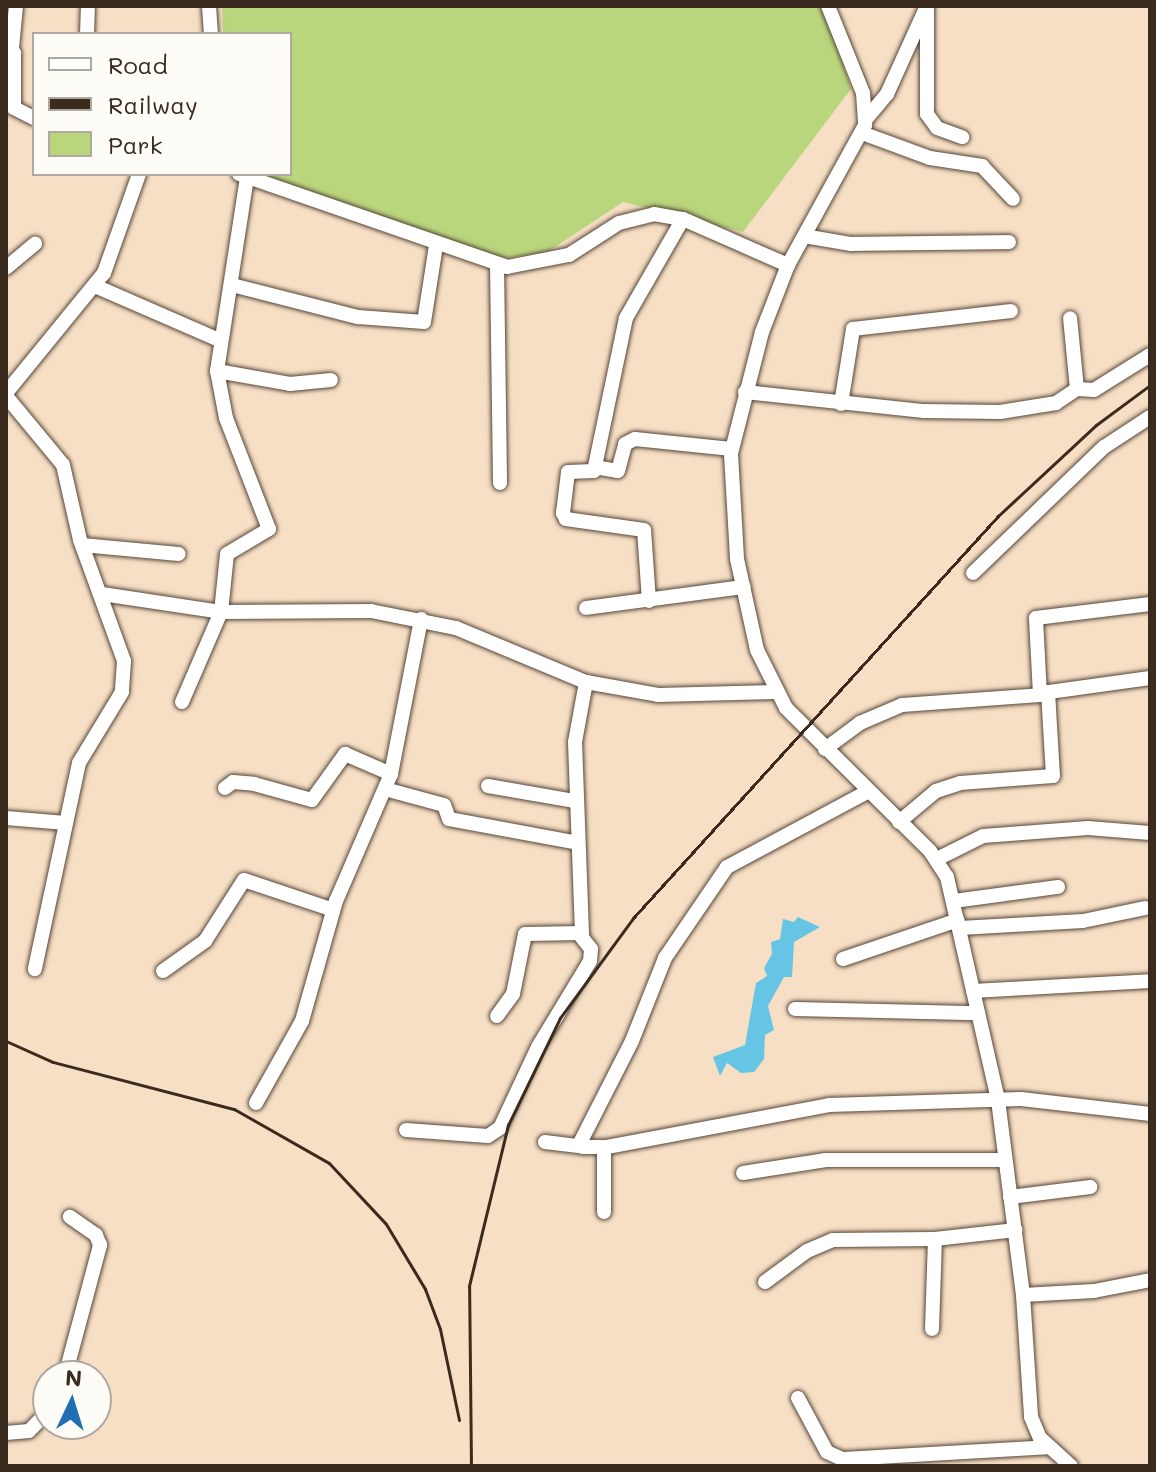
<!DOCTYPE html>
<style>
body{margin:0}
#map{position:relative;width:1156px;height:1472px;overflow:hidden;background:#f6dfc5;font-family:Mali,sans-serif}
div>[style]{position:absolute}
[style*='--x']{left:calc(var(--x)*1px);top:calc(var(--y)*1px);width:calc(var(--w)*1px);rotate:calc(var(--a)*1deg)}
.green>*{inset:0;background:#bad67d}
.water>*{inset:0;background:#66c5e4}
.roads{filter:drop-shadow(0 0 2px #574537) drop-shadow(0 0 2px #574537)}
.minor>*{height:14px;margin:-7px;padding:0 7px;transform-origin:7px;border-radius:7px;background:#fff}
.rail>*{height:3px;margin:-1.5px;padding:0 1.5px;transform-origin:1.5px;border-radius:1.5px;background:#3b2a1e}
span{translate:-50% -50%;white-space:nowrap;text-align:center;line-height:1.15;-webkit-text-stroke:8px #fdfcf7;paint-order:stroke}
.frame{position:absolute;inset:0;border:8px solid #3b2a1e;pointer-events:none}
.legend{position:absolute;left:32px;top:32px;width:260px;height:144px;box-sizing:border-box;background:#fdfcf7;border:2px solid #afa8a0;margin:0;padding:10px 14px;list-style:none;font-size:24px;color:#3b2a1e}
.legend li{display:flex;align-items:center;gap:16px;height:40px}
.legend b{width:40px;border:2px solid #afa8a0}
.north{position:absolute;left:32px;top:1360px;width:80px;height:80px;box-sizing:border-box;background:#fdfcf7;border:2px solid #afa8a0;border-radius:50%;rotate:4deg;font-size:22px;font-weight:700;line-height:32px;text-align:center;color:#3b2a1e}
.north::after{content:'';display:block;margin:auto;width:28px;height:36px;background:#1f6fb2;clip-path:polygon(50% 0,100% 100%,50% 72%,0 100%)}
</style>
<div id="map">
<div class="green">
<i style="clip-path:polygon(222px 6px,823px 6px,851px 89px,743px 232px,623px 202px,546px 253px,474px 261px,255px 174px,290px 174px,290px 34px,223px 34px)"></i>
</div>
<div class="water">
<i style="clip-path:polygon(798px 917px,820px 927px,794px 942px,792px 977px,784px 977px,768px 1006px,774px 1030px,765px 1035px,764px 1059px,754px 1072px,741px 1073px,727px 1063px,720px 1076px,713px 1057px,745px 1045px,756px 983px,767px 976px,764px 968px,772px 954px,771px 942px,780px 939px,783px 919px,794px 922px)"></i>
</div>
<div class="roads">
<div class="minor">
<i style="--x:209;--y:6;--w:28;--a:86"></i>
<i style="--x:828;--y:6;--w:94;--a:68.1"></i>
<i style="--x:863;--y:93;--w:32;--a:86"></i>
<i style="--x:865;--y:125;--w:160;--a:118.8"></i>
<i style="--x:788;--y:265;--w:72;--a:111.2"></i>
<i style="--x:762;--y:332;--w:126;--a:104.3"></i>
<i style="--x:731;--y:454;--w:105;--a:86.7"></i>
<i style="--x:737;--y:559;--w:93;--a:77.6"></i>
<i style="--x:757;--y:650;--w:65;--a:63.4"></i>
<i style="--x:786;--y:708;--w:203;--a:44.8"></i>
<i style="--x:930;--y:851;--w:31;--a:57"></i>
<i style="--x:947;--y:877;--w:229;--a:77.1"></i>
<i style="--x:998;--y:1100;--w:197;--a:82.7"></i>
<i style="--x:1023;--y:1295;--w:122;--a:86.2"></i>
<i style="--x:1031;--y:1417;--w:23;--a:67"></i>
<i style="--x:1040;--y:1438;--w:42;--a:42.1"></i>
<i style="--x:927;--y:7;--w:107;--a:90"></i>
<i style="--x:927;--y:114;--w:17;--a:54"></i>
<i style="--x:937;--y:128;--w:27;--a:20"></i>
<i style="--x:87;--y:34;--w:28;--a:-88"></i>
<i style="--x:6;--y:46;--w:11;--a:41"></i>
<i style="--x:14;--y:53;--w:55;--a:90"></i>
<i style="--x:14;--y:108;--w:22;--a:27"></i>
<i style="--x:12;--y:48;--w:42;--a:-84.6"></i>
<i style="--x:866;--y:119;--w:33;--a:-50"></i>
<i style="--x:887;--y:94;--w:97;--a:-65.6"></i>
<i style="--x:862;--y:133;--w:72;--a:20.2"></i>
<i style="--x:930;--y:158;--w:53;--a:8.7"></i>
<i style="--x:982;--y:166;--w:45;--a:46.8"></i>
<i style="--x:239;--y:174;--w:284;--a:19.1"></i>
<i style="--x:507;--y:267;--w:63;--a:-11"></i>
<i style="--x:569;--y:255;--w:59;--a:-32.6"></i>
<i style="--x:619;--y:223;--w:36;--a:-14"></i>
<i style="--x:654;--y:214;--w:29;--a:10"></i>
<i style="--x:683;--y:219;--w:115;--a:23.7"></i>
<i style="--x:804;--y:236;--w:48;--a:9.7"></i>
<i style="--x:851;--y:244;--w:158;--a:-0.7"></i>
<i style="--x:497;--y:265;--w:218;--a:89.2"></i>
<i style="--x:6;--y:268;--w:38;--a:-40"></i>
<i style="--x:232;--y:285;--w:130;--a:14.3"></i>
<i style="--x:358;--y:317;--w:66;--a:4.3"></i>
<i style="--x:424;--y:322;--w:78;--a:-81.1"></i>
<i style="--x:95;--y:286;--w:135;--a:23.5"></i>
<i style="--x:217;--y:371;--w:74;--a:10.1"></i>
<i style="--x:290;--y:384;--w:41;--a:-5.6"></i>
<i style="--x:1077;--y:389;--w:17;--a:3"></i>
<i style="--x:1094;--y:390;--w:66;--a:-32"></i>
<i style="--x:745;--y:392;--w:180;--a:6.1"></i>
<i style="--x:924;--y:411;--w:76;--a:0.8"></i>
<i style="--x:1000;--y:412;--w:57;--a:-9.1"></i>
<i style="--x:1056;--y:403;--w:25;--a:-34"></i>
<i style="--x:1077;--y:389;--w:71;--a:-95.6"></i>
<i style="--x:6;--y:393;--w:155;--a:-50.8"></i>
<i style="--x:104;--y:273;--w:105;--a:-70.5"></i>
<i style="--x:6;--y:396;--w:89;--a:50.4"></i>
<i style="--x:63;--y:465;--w:77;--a:77.2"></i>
<i style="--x:80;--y:540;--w:129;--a:70"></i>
<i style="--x:124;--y:661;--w:31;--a:94"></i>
<i style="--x:122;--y:692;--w:83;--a:121.2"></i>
<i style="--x:79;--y:763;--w:211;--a:102.1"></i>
<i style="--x:841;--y:404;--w:76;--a:-80.9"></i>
<i style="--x:853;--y:329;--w:159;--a:-6.5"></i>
<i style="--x:595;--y:467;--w:23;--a:10"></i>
<i style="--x:618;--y:471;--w:28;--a:-75"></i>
<i style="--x:625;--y:444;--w:11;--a:-27"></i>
<i style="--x:635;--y:439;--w:97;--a:5.9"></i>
<i style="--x:82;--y:545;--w:97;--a:5.3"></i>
<i style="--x:973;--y:573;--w:182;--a:-43.9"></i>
<i style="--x:1104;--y:447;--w:55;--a:-33.1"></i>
<i style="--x:102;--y:594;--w:120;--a:8.6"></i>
<i style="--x:221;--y:612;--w:150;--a:-0.4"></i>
<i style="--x:371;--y:611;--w:87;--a:11.3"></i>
<i style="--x:456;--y:628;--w:141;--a:22.6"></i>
<i style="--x:586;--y:682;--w:73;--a:10.2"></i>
<i style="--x:658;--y:695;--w:117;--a:-1.5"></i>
<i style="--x:649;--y:601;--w:71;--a:-94"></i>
<i style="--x:644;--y:530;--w:79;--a:-172"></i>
<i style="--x:566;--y:519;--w:7;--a:-117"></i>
<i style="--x:563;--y:513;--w:41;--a:-83"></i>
<i style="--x:568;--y:472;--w:26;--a:-2"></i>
<i style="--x:594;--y:471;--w:156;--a:-78.2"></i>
<i style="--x:626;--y:318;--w:114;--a:-60.1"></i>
<i style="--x:586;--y:608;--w:159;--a:-7.6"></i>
<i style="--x:1042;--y:693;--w:109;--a:-7.9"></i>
<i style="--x:182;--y:702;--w:98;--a:-66.6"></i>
<i style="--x:221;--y:612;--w:58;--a:-84.1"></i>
<i style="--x:227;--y:554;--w:49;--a:-30.8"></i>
<i style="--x:269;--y:529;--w:119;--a:-111.2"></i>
<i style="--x:226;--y:418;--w:48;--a:-100.8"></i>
<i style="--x:217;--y:371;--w:196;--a:-81.2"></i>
<i style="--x:825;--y:749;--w:44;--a:-36.6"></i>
<i style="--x:860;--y:723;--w:46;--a:-23.2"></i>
<i style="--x:902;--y:705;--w:138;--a:-4.1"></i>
<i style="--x:1040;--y:695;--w:77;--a:-93"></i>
<i style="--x:1036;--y:618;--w:115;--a:-7"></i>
<i style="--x:488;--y:786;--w:87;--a:9.9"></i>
<i style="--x:225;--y:788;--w:10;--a:-37"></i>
<i style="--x:233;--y:782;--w:21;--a:5"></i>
<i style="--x:254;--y:784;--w:60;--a:15.4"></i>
<i style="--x:312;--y:800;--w:57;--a:-54.3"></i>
<i style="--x:345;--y:754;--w:50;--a:23.5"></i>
<i style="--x:385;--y:789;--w:61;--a:15.2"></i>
<i style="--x:444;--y:805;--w:15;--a:70"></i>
<i style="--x:449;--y:819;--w:131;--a:10.5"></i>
<i style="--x:867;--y:792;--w:159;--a:151.8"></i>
<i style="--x:727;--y:867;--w:110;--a:124.3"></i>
<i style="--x:665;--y:958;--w:89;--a:111.7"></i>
<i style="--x:632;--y:1041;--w:112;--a:117"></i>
<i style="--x:581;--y:1141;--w:6;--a:72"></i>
<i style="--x:583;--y:1147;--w:24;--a:0"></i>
<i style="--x:607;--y:1147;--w:226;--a:-10.7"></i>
<i style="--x:829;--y:1105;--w:192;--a:-1.8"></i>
<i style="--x:1021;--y:1099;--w:130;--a:6.6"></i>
<i style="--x:6;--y:818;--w:60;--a:4.8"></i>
<i style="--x:899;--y:822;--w:48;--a:-40"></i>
<i style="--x:936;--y:791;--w:25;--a:-18"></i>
<i style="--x:960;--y:783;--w:93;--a:-4.3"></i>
<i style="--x:1053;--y:776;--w:84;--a:-93.4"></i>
<i style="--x:937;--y:859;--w:51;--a:-26.6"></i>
<i style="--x:983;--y:836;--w:105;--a:-4.4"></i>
<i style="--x:1088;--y:828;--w:62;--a:4.6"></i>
<i style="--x:954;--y:901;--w:105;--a:-7.7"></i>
<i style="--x:960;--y:928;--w:123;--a:-3.3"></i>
<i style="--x:1083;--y:921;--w:63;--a:-11.8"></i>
<i style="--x:843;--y:959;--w:121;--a:-18.7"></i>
<i style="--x:163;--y:971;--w:52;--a:-35.5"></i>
<i style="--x:205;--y:941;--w:72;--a:-57.4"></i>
<i style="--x:244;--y:880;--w:94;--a:18.6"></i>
<i style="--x:973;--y:991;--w:177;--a:-3.2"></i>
<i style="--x:795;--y:1009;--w:183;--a:1.3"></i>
<i style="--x:497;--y:1016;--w:27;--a:-54"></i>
<i style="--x:513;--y:994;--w:61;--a:-78.7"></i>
<i style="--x:525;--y:934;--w:57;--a:-1"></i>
<i style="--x:582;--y:933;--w:191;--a:-92.1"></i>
<i style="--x:575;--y:742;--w:61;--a:-79.6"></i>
<i style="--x:256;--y:1103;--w:94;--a:-60.7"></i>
<i style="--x:302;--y:1021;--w:125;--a:-74.2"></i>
<i style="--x:336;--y:901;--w:138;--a:-66.6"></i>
<i style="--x:391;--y:774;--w:158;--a:-79"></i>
<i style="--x:406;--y:1130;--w:82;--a:4.2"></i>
<i style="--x:488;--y:1136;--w:14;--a:-34"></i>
<i style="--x:500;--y:1128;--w:89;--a:-64.9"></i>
<i style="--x:538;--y:1047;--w:100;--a:-58.8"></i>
<i style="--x:590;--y:961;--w:12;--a:-85"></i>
<i style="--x:591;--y:949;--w:18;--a:-128"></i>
<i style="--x:545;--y:1142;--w:38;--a:7"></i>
<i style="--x:604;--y:1147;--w:65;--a:90"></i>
<i style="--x:743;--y:1173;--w:84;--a:-8.9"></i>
<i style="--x:826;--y:1160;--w:178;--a:0"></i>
<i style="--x:1010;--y:1197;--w:81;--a:-7.1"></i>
<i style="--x:765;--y:1282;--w:52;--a:-36.4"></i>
<i style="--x:807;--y:1251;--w:28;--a:-23"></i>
<i style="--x:833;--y:1240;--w:102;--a:-0.6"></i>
<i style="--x:935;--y:1239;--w:81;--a:-6.4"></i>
<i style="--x:1023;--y:1295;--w:71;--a:-3.2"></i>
<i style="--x:1094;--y:1291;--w:57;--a:-11.1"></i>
<i style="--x:932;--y:1329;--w:90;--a:-88.1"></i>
<i style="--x:65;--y:1376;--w:136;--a:-75"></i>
<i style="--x:100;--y:1245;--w:11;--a:-112"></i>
<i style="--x:96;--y:1235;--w:32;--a:-145"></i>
<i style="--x:798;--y:1398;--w:61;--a:61.8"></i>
<i style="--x:827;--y:1452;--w:17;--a:25"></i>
<i style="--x:842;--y:1459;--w:207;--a:-3.3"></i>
<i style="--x:6;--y:1433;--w:23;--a:-5"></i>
<i style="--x:29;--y:1431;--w:28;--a:-46"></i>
</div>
</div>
<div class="rail">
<i style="--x:6;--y:1041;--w:51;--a:24.1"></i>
<i style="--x:53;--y:1062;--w:187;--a:14.6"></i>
<i style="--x:234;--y:1109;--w:109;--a:29.6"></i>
<i style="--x:329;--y:1163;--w:83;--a:46.9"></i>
<i style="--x:386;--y:1224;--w:76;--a:59"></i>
<i style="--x:425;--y:1289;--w:43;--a:69.4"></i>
<i style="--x:440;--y:1329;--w:93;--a:78.2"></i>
<i style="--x:471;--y:1466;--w:180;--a:-90.6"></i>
<i style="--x:469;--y:1286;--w:166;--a:-76.4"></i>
<i style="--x:508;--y:1125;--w:119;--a:-64.1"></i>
<i style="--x:560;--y:1018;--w:125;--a:-53.8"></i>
<i style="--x:634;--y:917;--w:542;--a:-47.77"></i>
<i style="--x:998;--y:516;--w:134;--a:-42.9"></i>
<i style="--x:1096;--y:425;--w:67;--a:-36.5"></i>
</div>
<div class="frame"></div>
<ul class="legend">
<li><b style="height:10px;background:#fff"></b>Road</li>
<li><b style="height:10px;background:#3b2a1e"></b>Railway</li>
<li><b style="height:22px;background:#bad67d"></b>Park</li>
</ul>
<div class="north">N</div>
</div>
